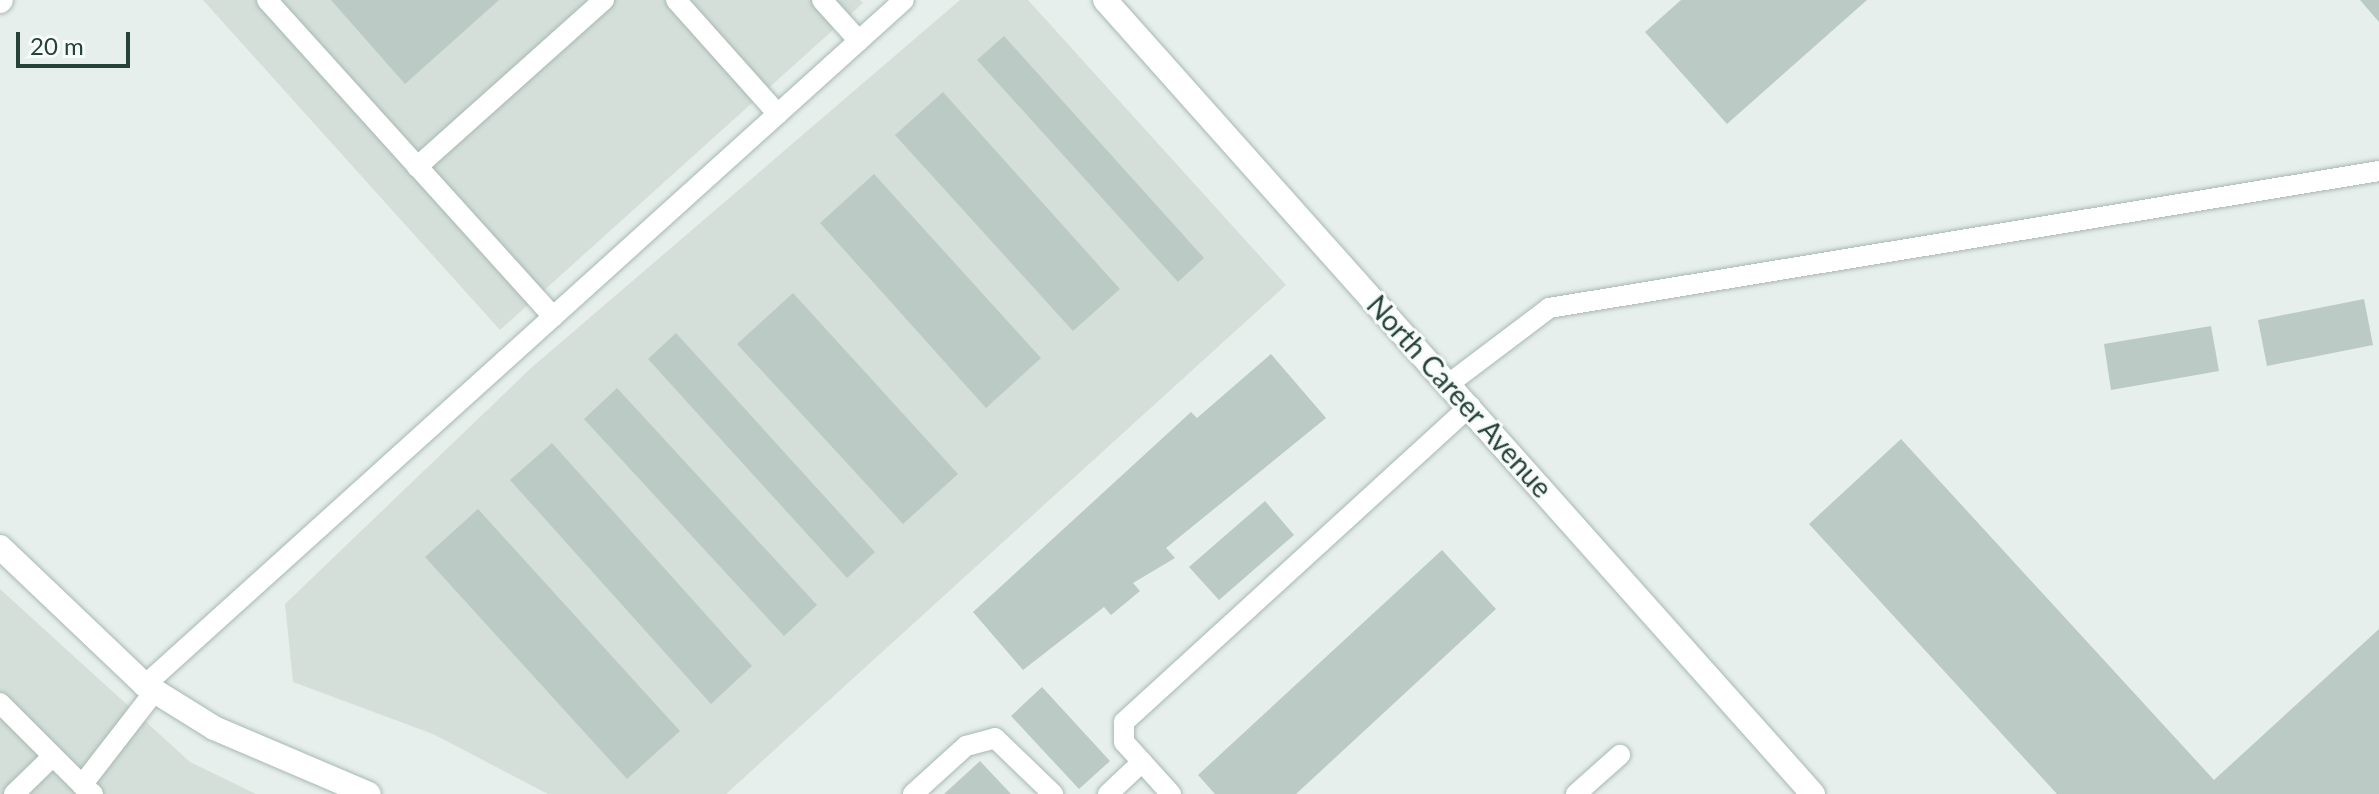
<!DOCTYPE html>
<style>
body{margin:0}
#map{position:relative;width:2379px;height:794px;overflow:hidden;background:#e6efeb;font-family:Lato,sans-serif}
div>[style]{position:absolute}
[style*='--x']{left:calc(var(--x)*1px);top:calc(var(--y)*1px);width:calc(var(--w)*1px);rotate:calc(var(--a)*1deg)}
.built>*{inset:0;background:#d4dfda}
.building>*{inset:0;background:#bbcac4}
.roads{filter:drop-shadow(0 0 2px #a8b8b2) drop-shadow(0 0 2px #a8b8b2)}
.service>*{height:20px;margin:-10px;padding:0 10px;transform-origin:10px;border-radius:10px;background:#fff}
.minor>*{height:24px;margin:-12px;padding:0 12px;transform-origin:12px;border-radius:12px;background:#fff}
.tertiary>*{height:24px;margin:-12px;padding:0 12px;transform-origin:12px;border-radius:12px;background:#fff}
.secondary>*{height:24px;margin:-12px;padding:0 12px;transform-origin:12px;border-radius:12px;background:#fff}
span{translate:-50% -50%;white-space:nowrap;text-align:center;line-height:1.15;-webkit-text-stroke:6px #f7fbf9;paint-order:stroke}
.street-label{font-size:28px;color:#24423a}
.scale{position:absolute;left:16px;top:32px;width:114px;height:36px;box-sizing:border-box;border:4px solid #24423a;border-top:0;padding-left:10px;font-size:24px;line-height:28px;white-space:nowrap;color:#24423a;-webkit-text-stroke:6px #f7fbf9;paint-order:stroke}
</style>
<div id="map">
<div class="built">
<i style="clip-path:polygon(203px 0,860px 0,863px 3px,500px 330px)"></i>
<i style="clip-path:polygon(960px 0,1028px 0,1286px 285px,726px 794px,548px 794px,433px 734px,293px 682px,285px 604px,531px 368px)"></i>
<i style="clip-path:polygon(0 589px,190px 762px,256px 794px,0 794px)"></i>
</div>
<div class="building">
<i style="clip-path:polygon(331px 0,499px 0,405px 84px)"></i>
<i style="clip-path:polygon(1681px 0,1867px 0,1727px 124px,1645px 32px)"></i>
<i style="clip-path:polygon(2360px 0,2379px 0,2379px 22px)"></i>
<i style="clip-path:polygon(1004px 36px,1204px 258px,1178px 282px,977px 60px)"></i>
<i style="clip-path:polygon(943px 92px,1120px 289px,1073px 331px,895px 135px)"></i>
<i style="clip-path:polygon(874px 174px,1041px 358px,986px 408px,820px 223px)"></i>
<i style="clip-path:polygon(793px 293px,958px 474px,903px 524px,737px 344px)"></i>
<i style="clip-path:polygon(2364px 299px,2373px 345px,2267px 366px,2258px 320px)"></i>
<i style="clip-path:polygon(2211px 326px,2219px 371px,2111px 390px,2104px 344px)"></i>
<i style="clip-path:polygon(676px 333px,875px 552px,847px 578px,648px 359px)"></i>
<i style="clip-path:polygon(1271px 354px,1326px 418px,1166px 548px,1175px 558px,1133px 583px,1140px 591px,1111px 615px,1104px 607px,1023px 670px,973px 612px,1191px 412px,1197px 418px)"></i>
<i style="clip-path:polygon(617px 388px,817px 605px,784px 636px,584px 419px)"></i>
<i style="clip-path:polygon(1901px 439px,2214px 780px,2379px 629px,2379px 794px,2057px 794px,1809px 524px)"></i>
<i style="clip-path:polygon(552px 443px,752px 666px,711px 704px,510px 480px)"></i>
<i style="clip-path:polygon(1265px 501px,1294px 535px,1219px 600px,1189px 567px)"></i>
<i style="clip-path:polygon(478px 509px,680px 731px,627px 779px,425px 557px)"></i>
<i style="clip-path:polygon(1442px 550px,1496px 609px,1296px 794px,1215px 794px,1198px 775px)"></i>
<i style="clip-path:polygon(1042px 687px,1110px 761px,1079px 789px,1011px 716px)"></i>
<i style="clip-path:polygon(980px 761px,1011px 794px,944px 794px)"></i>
</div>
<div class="roads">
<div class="service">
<i style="--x:267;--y:0;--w:427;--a:47.9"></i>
<i style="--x:676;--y:0;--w:153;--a:48.2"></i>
<i style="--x:822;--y:0;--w:55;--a:47.9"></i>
<i style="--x:417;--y:167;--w:251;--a:-41.8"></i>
<i style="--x:1450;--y:383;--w:124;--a:-37.1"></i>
<i style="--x:1549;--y:308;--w:841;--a:-9.37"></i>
<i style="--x:145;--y:685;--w:1022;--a:-42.07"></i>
<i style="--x:0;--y:703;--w:116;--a:45"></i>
<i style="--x:14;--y:794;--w:54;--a:-44.3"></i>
<i style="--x:93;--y:794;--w:14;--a:-141"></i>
<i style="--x:82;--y:785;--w:119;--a:-52.2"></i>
<i style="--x:913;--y:794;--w:72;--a:-42.2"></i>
<i style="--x:966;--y:746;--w:30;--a:-15"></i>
<i style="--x:995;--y:738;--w:81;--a:44"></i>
<i style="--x:1108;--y:794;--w:47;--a:-43.3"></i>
<i style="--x:1171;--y:794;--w:70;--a:-132.1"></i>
<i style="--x:1124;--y:742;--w:20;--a:-90"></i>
<i style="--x:1124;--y:722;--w:469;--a:-42.4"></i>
<i style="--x:1576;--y:794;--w:59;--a:-41.6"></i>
</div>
<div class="minor">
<i style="--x:0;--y:547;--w:200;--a:43.6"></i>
<i style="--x:145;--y:685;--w:81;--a:31.9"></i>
<i style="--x:214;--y:728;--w:168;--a:23.1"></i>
</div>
<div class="tertiary">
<i style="--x:1105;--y:0;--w:1064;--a:48.28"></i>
</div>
<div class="secondary">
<i style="--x:0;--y:1;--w:1;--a:-45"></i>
</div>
</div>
<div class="street-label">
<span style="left:1460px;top:396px;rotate:48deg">North Career Avenue</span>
</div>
<div class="scale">20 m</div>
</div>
